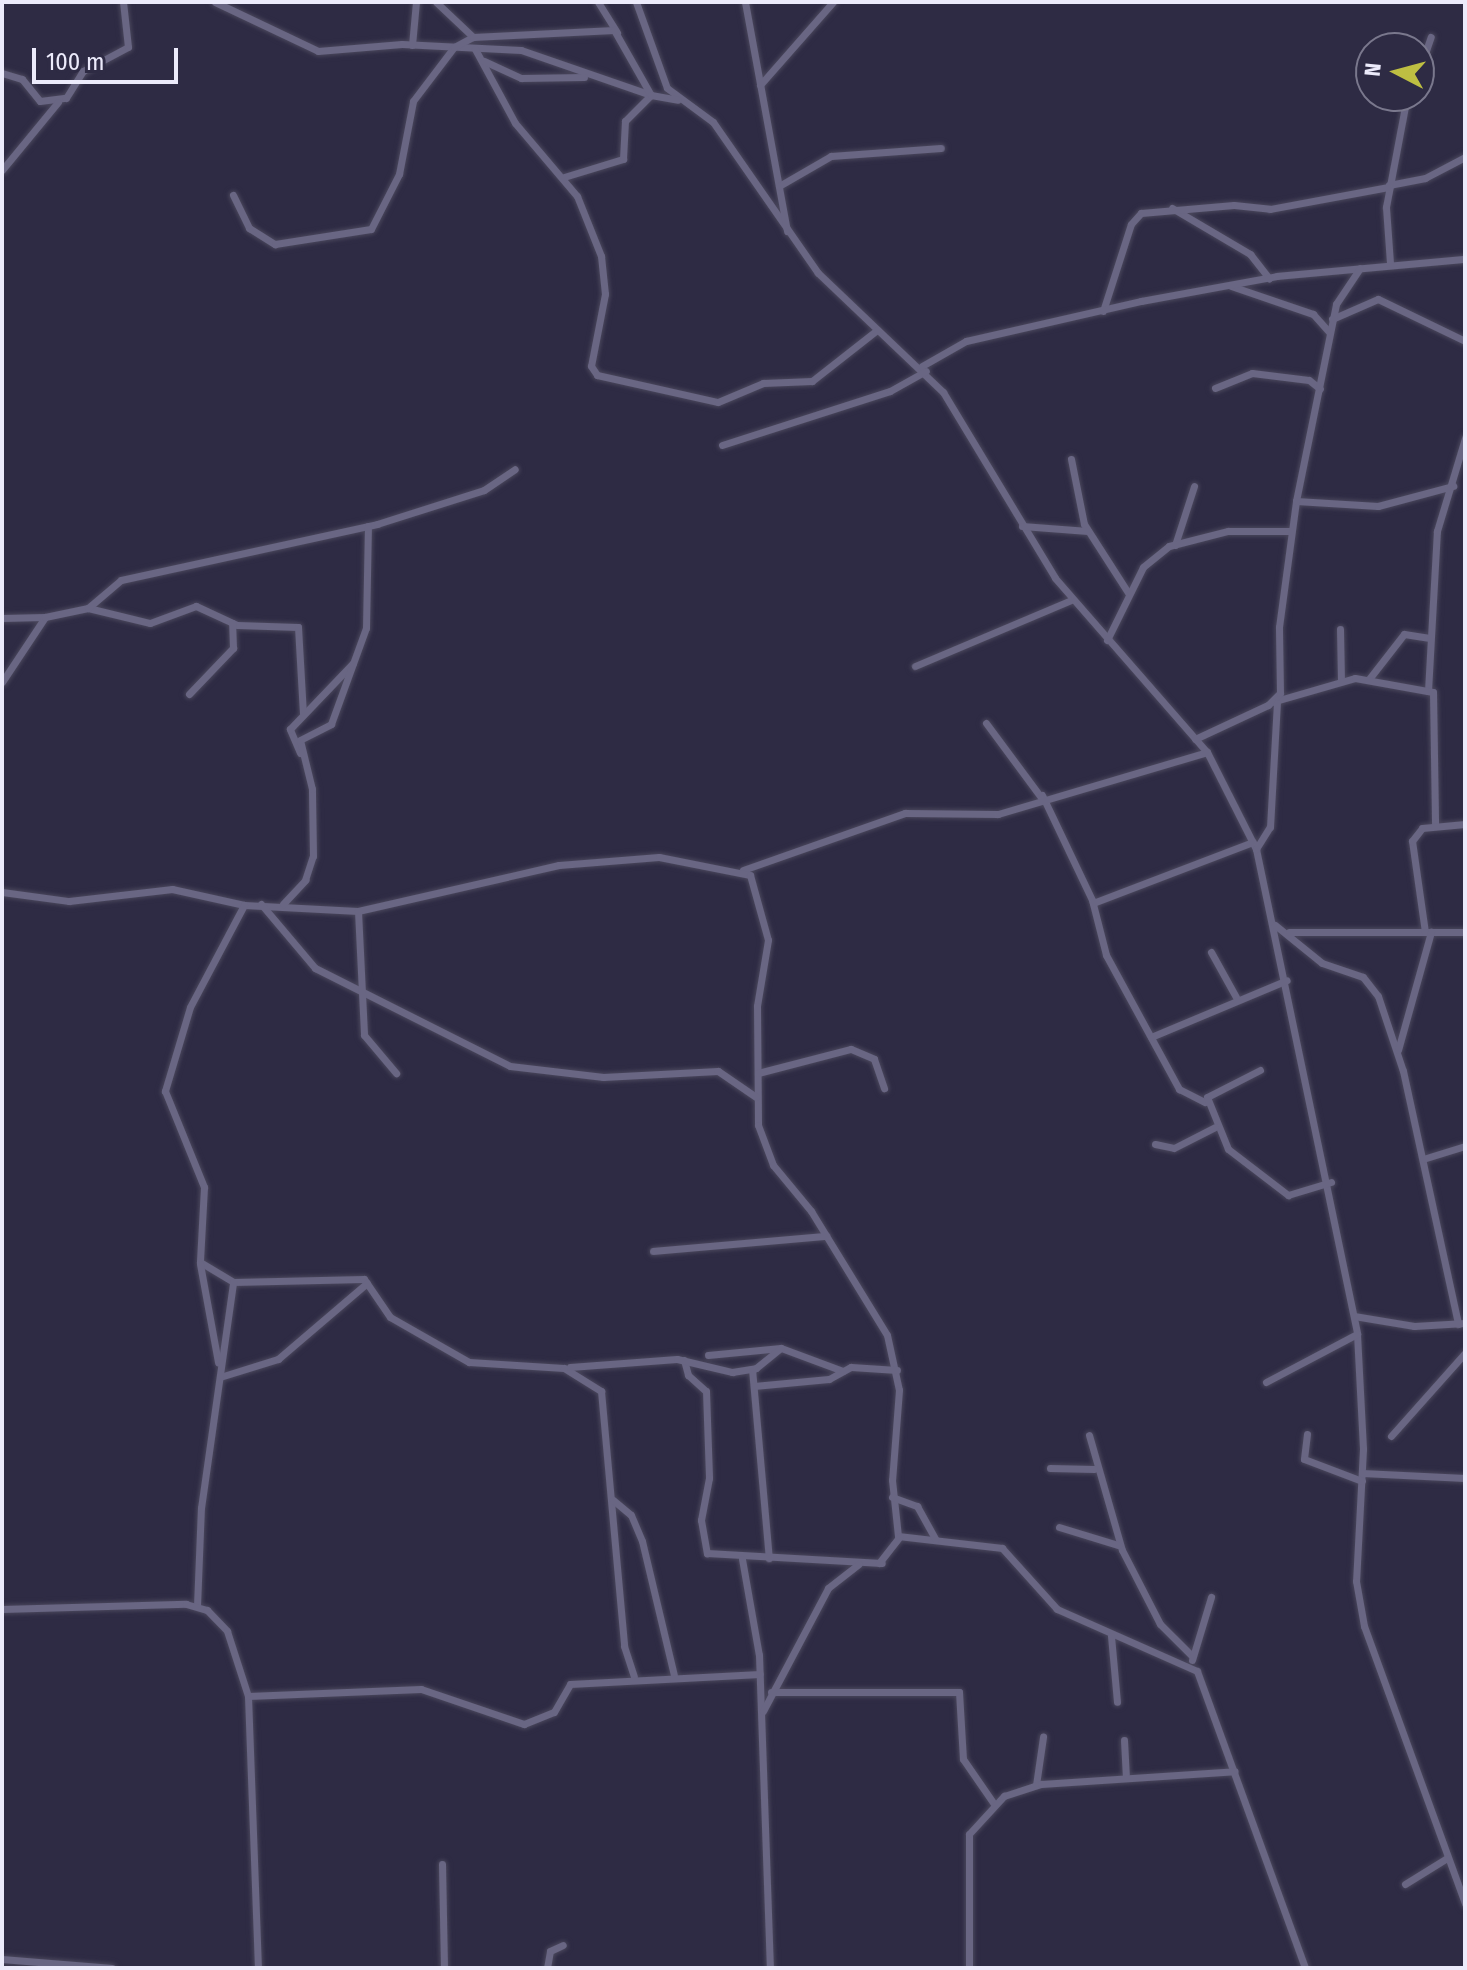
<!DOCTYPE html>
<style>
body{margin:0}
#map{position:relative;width:1467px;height:1970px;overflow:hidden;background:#2e2b44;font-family:"Fira Sans Condensed",sans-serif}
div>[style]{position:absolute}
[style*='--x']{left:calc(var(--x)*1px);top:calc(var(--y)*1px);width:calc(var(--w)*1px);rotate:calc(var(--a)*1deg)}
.roads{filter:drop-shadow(0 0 2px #4a475c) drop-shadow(0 0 2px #4a475c)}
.street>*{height:7px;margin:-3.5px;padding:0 3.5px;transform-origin:3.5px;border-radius:3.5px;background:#696683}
span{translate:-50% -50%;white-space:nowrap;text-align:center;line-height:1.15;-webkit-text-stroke:8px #2e2b44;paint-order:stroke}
.frame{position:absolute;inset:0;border:4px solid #ecebfb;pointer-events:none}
.north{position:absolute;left:1355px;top:32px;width:80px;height:80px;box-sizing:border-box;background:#2e2b44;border:2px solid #7a788d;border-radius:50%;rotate:276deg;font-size:22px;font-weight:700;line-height:32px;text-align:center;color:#ecebfb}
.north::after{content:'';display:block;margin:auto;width:28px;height:36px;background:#bebf42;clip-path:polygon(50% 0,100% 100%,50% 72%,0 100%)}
.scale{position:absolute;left:32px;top:48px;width:146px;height:36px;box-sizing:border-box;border:4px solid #ecebfb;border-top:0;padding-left:10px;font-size:24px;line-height:28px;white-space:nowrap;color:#ecebfb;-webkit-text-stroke:6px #2e2b44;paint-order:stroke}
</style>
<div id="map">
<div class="roads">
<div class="street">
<i style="--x:215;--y:2;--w:114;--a:25.4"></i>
<i style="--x:318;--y:51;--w:84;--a:-4.8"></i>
<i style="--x:402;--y:44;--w:119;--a:2.9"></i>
<i style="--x:521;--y:50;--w:138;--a:19.1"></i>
<i style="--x:436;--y:2;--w:51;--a:43.4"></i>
<i style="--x:598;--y:2;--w:36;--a:58"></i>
<i style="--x:636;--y:2;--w:91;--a:70.2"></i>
<i style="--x:667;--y:88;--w:57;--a:36.5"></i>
<i style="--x:713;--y:122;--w:184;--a:55.2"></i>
<i style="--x:818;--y:273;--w:173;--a:43.6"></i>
<i style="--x:943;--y:392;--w:217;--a:58.9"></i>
<i style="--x:1055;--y:578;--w:231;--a:48.9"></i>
<i style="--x:1207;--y:752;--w:109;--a:63.2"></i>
<i style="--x:1256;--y:849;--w:495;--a:78.2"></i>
<i style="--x:1357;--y:1334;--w:115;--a:87"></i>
<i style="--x:1363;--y:1449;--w:132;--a:93"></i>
<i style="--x:1356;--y:1581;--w:46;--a:79.9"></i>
<i style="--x:1364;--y:1626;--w:296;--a:70"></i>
<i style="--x:745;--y:2;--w:233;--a:79.6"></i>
<i style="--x:412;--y:45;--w:43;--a:-84.7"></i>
<i style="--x:475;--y:49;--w:84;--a:61.6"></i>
<i style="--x:515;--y:123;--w:96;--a:49.7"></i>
<i style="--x:577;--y:196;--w:65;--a:68.2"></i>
<i style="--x:601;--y:256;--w:38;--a:84"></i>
<i style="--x:605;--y:294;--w:73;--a:101"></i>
<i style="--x:591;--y:366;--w:11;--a:56"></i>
<i style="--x:597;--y:375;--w:124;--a:12.6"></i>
<i style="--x:718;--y:402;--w:49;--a:-22.9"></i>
<i style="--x:763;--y:383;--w:49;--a:-2.3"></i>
<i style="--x:812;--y:381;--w:83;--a:-38.1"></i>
<i style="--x:484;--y:61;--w:41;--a:24.7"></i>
<i style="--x:521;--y:78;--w:63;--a:-0.9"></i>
<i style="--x:1419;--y:71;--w:36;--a:-71"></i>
<i style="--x:2;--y:73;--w:21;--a:17"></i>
<i style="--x:22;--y:79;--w:28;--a:51"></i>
<i style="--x:40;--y:101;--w:26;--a:-7"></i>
<i style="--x:66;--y:98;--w:32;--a:-58"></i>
<i style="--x:83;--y:71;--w:51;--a:-28.1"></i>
<i style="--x:128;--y:47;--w:45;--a:-96.3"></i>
<i style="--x:760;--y:85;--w:111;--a:-48.7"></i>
<i style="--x:2;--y:170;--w:88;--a:-50.5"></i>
<i style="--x:564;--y:177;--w:62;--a:-17"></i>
<i style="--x:623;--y:159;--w:38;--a:-87"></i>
<i style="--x:625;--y:121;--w:37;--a:-45"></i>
<i style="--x:1389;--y:185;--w:37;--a:-11"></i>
<i style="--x:1425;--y:178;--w:45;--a:-27.7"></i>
<i style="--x:779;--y:186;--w:60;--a:-30"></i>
<i style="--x:831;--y:156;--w:110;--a:-4.2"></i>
<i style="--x:233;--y:195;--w:37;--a:64"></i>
<i style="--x:249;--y:228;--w:31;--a:32"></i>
<i style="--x:275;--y:244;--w:97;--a:-8.9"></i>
<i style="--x:371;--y:229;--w:62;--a:-63"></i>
<i style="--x:399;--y:174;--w:74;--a:-79.1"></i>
<i style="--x:413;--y:101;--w:68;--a:-52.8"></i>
<i style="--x:454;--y:47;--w:21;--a:-28"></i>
<i style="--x:473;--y:37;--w:141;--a:-2.8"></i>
<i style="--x:614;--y:30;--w:75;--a:60.4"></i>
<i style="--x:651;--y:95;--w:27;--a:10"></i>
<i style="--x:1172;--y:208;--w:91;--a:30.5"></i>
<i style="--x:1250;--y:254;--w:31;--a:52"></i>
<i style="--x:1390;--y:263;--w:56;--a:-94.1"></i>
<i style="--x:1386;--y:207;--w:113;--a:-79.3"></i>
<i style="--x:1231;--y:286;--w:87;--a:18.9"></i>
<i style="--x:1313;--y:314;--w:24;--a:48"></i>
<i style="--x:1103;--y:311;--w:91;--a:-72.2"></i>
<i style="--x:1131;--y:224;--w:15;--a:-48"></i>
<i style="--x:1141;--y:213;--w:93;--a:-4.9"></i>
<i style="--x:1234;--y:205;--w:36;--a:6"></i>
<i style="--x:1270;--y:209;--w:121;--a:-10.5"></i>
<i style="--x:1332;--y:319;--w:50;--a:-23.5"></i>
<i style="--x:1378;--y:299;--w:97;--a:25.8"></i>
<i style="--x:922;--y:366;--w:51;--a:-29.6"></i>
<i style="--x:966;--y:341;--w:180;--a:-12.9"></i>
<i style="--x:1141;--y:301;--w:138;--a:-10.4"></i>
<i style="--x:1277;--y:276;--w:189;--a:-5.2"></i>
<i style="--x:1215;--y:388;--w:40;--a:-22"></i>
<i style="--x:1252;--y:373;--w:57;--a:7"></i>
<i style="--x:1309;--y:380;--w:14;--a:39"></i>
<i style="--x:722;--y:445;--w:176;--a:-17.8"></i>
<i style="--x:890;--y:391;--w:41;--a:-29.1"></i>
<i style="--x:1071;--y:459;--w:66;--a:78.7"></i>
<i style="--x:1084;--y:524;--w:83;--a:57.3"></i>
<i style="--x:1296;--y:501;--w:82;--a:3.5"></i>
<i style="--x:1378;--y:506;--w:78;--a:-14.9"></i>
<i style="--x:1022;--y:526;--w:66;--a:4.3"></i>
<i style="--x:1175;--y:545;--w:62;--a:-72.1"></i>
<i style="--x:88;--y:608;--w:64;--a:13.6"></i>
<i style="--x:150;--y:623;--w:49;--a:-20.3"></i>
<i style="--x:196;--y:606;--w:45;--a:24.9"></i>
<i style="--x:237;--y:625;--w:61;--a:1.9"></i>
<i style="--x:298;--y:627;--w:86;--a:86.7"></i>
<i style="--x:2;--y:618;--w:43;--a:-1.3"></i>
<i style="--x:1340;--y:629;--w:51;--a:88.9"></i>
<i style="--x:1107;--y:640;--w:81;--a:-63.7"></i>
<i style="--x:1143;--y:567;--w:33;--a:-39"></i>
<i style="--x:1169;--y:546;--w:61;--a:-14.3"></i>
<i style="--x:1228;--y:531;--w:63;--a:0"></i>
<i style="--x:915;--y:666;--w:169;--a:-22.9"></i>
<i style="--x:1369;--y:679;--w:57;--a:-52.1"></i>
<i style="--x:1404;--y:634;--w:26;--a:9"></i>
<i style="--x:2;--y:682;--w:78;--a:-56.5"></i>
<i style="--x:45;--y:617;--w:44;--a:-11.8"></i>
<i style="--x:88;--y:608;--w:43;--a:-40.3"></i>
<i style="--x:121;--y:580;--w:262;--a:-12.3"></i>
<i style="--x:377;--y:524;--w:112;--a:-17.6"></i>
<i style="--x:484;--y:490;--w:37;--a:-34"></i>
<i style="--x:1428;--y:691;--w:160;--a:-86.8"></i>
<i style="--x:1437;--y:531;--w:97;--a:-73.2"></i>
<i style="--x:189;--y:694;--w:64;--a:-46.3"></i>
<i style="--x:233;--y:648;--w:25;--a:-92"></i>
<i style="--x:1272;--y:702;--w:86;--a:-16.1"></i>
<i style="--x:1355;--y:678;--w:79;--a:10.2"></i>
<i style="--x:1433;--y:692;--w:134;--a:89.1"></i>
<i style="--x:986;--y:723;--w:91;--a:53.5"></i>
<i style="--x:1195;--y:739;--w:81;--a:-25"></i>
<i style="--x:1268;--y:705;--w:17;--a:-45"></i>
<i style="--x:1280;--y:693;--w:66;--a:-90.9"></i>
<i style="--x:1279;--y:627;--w:127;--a:-82.3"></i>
<i style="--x:1296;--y:501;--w:201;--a:-78.5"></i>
<i style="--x:1336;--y:304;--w:43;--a:-56.3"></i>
<i style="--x:300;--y:753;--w:26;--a:-113"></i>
<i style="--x:290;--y:729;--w:91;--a:-46.3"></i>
<i style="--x:1042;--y:795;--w:116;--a:64.5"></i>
<i style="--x:1092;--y:900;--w:57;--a:75.7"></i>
<i style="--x:1106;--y:955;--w:153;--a:61.4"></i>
<i style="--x:1179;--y:1089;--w:29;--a:27"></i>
<i style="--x:1256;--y:849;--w:26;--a:-58"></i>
<i style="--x:1270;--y:827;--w:124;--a:-86.8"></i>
<i style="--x:743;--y:870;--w:172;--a:-19.4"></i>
<i style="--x:905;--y:813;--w:93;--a:0.6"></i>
<i style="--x:998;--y:814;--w:218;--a:-16.5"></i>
<i style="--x:2;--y:892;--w:68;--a:7.7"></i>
<i style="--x:69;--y:901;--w:104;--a:-6.6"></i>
<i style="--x:172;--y:889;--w:74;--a:12.5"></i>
<i style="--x:244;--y:905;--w:114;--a:3"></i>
<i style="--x:358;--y:911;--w:206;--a:-12.9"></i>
<i style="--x:559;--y:865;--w:100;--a:-4.6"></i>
<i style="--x:659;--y:857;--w:93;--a:11.2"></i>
<i style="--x:750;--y:875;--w:67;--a:74.5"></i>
<i style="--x:768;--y:940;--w:67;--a:99.5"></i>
<i style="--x:757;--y:1006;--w:119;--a:89.5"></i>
<i style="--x:758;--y:1125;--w:43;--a:69.4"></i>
<i style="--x:773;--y:1165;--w:60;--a:50.4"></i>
<i style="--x:811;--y:1211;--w:145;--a:58.5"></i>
<i style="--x:887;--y:1335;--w:56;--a:77.7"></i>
<i style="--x:899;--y:1390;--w:90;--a:94.4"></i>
<i style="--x:892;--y:1480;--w:56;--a:83.9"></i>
<i style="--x:898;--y:1536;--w:105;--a:6.6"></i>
<i style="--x:1002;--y:1548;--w:82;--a:48"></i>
<i style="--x:1057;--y:1609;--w:153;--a:23.9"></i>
<i style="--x:1197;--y:1671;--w:316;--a:70"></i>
<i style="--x:1093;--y:903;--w:171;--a:-20.9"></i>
<i style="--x:261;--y:904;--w:84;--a:49.8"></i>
<i style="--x:315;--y:968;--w:218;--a:26.7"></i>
<i style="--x:510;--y:1066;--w:94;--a:6.7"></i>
<i style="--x:603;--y:1077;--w:115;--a:-3"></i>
<i style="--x:718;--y:1071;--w:46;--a:34.4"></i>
<i style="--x:283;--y:904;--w:33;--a:-47"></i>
<i style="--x:305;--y:880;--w:25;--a:-72"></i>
<i style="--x:313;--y:856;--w:67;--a:-90.9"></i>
<i style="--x:312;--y:789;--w:50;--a:-103.8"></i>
<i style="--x:300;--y:740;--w:35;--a:-27"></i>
<i style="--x:331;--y:724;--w:102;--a:-70"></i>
<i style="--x:366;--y:628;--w:102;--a:-88.9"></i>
<i style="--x:244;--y:905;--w:115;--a:117.9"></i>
<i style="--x:190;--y:1007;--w:88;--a:106.6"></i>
<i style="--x:165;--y:1091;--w:104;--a:67.9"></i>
<i style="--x:204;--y:1187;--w:75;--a:93.1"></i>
<i style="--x:200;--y:1262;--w:39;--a:31"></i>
<i style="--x:233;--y:1282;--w:131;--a:-1.3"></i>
<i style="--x:364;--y:1279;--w:46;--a:55.6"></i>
<i style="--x:390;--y:1317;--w:91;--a:29.7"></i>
<i style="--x:469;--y:1362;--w:95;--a:3.6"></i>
<i style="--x:564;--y:1368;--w:44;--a:31.9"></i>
<i style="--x:601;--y:1391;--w:256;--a:84.8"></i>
<i style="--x:624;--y:1646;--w:32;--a:72"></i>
<i style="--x:358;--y:911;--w:124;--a:87.2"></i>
<i style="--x:364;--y:1035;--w:50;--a:49.9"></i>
<i style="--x:1275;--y:925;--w:60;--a:39"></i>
<i style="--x:1322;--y:963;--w:43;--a:18.9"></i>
<i style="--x:1363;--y:977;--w:24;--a:52"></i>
<i style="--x:1378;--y:996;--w:79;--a:71.6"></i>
<i style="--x:1403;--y:1071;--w:259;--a:77.7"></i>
<i style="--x:1289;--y:932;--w:176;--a:0"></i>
<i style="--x:1425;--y:932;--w:92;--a:-98.1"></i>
<i style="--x:1412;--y:841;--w:16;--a:-52"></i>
<i style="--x:1422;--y:828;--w:43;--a:-5.3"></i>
<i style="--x:1211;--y:952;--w:54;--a:61"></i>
<i style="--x:1151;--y:1037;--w:147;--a:-22.7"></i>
<i style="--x:1398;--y:1050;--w:123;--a:-74.4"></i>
<i style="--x:1260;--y:1070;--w:59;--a:153"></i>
<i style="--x:1207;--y:1097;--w:56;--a:68"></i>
<i style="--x:1228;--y:1149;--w:76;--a:37.5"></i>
<i style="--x:1288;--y:1195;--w:45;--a:-16.8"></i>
<i style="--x:758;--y:1073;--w:96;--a:-14.5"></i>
<i style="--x:851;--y:1049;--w:25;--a:23"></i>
<i style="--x:874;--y:1059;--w:31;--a:71"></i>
<i style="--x:1155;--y:1144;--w:19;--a:12"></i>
<i style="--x:1174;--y:1148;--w:46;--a:-27.1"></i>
<i style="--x:1423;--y:1159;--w:44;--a:-17.2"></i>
<i style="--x:653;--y:1251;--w:174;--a:-5"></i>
<i style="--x:200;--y:1264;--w:100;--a:79.6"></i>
<i style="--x:1354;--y:1316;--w:61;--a:9.5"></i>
<i style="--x:1414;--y:1326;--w:51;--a:-3.4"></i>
<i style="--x:708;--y:1355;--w:73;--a:-5.5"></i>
<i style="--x:781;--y:1348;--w:66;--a:20.4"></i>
<i style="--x:684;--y:1360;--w:16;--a:75"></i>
<i style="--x:688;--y:1375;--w:24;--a:42"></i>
<i style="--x:706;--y:1391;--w:87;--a:88"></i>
<i style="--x:709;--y:1478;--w:43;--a:100.8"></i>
<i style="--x:701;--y:1520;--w:34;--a:80"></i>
<i style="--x:707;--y:1553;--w:175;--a:3.3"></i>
<i style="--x:570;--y:1367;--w:107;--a:-4.3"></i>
<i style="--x:677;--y:1359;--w:57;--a:13.3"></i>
<i style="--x:732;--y:1372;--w:24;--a:-9"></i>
<i style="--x:756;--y:1368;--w:32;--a:-39"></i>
<i style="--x:752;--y:1369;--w:190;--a:84.9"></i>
<i style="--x:220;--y:1377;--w:61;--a:-17.2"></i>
<i style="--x:278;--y:1359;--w:117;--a:-40.5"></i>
<i style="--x:1266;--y:1382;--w:103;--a:-27.8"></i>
<i style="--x:754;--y:1386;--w:75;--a:-5.3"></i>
<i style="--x:829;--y:1379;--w:25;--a:-29"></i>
<i style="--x:851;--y:1367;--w:46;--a:3.7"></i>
<i style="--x:1307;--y:1434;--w:25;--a:97"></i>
<i style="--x:1304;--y:1459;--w:62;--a:20.8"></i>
<i style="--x:1089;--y:1435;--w:120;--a:74"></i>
<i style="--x:1122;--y:1550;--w:83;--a:62.8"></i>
<i style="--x:1160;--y:1624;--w:45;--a:45"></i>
<i style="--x:1391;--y:1436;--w:111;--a:-48.3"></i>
<i style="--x:1050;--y:1468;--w:44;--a:1.3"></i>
<i style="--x:1362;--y:1473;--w:103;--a:2.8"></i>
<i style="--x:892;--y:1497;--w:27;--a:20"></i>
<i style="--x:917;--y:1506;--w:38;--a:61"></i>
<i style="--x:613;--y:1500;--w:23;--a:40"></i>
<i style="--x:631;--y:1515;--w:28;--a:67"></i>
<i style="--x:642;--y:1541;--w:138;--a:76.6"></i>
<i style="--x:1059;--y:1527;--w:62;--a:17"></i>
<i style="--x:742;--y:1559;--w:97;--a:80"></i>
<i style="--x:759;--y:1655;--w:313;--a:88"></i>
<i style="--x:879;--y:1563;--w:33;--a:-52"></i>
<i style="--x:197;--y:1606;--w:98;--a:-87.7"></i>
<i style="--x:201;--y:1508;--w:228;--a:-81.9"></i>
<i style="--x:2;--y:1609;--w:184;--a:-1.6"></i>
<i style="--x:186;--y:1604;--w:22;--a:16"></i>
<i style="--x:207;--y:1610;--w:29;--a:46"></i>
<i style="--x:227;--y:1631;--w:68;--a:72.1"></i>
<i style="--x:248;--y:1696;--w:272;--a:87.9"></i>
<i style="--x:1111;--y:1636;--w:66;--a:84.8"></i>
<i style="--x:1192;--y:1660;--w:66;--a:-73.2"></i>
<i style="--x:771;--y:1692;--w:188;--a:0"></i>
<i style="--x:959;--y:1692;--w:67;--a:86.6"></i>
<i style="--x:963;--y:1759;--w:55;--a:55.4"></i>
<i style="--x:248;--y:1696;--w:173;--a:-2.3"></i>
<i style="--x:421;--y:1689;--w:109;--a:18.8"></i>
<i style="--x:524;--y:1724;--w:32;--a:-22"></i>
<i style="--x:554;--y:1712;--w:32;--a:-60"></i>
<i style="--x:570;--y:1684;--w:190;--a:-3"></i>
<i style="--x:763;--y:1711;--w:139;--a:-62.1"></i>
<i style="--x:828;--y:1588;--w:39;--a:-38"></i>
<i style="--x:1124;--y:1740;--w:37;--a:87"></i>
<i style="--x:1036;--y:1785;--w:49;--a:-81.7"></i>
<i style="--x:442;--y:1864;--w:104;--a:88.9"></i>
<i style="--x:1405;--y:1884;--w:49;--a:-31.8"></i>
<i style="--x:2;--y:1959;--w:110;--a:4.7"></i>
<i style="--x:547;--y:1968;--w:17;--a:-80"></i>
<i style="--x:550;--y:1951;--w:14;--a:-25"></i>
<i style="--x:969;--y:1968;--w:134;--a:-90"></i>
<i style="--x:969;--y:1834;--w:52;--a:-47.4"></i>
<i style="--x:1004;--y:1796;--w:39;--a:-18"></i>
<i style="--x:1041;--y:1784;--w:194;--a:-3.8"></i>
</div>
</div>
<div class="frame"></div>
<div class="north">N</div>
<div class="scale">100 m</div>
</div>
